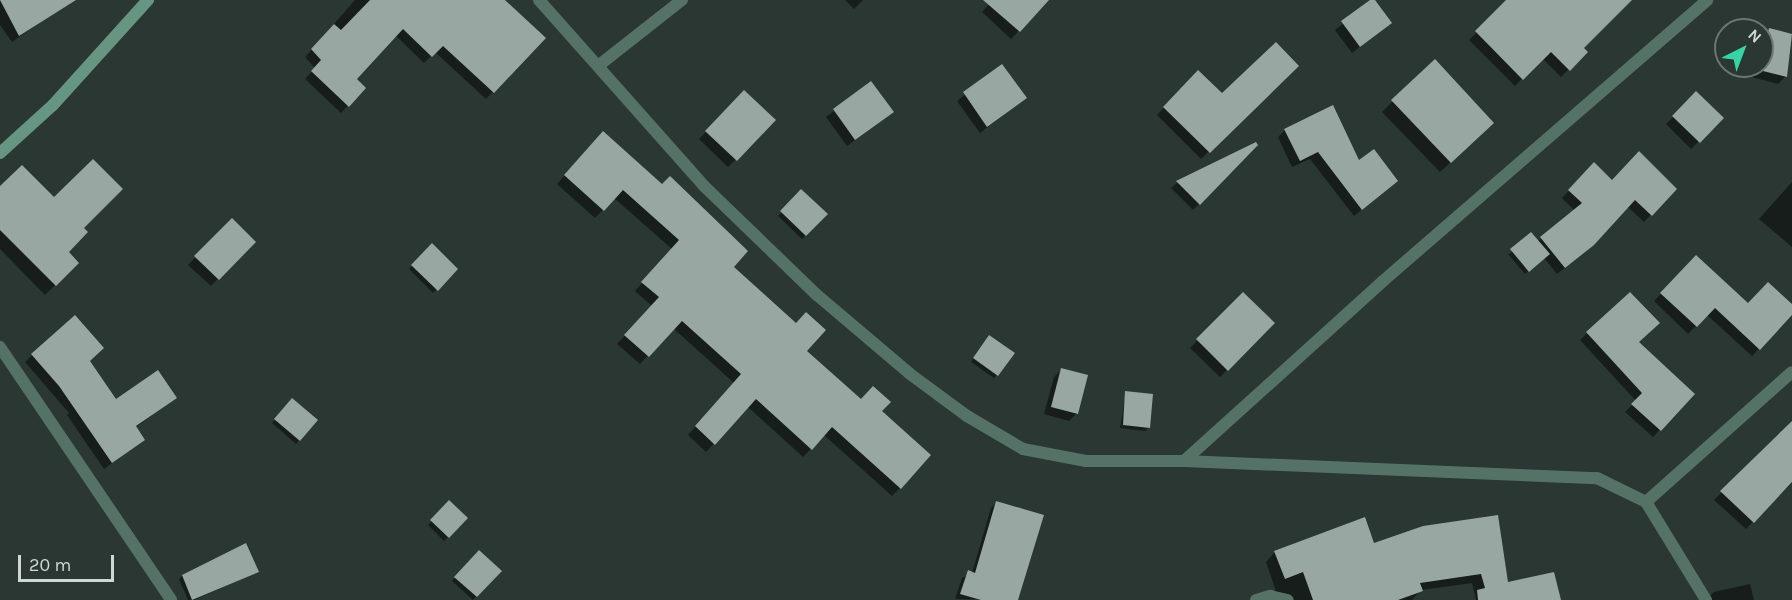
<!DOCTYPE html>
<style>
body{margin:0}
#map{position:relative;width:1792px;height:600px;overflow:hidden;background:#2a3732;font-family:Karla,sans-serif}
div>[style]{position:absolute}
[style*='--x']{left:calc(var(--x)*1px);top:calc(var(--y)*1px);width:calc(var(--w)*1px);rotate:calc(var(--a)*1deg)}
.shadow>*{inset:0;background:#0007}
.building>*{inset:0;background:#98a7a1}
.street>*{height:12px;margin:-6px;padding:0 6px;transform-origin:6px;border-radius:6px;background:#557266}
.secondary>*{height:12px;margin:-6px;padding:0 6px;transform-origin:6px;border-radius:6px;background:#669582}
span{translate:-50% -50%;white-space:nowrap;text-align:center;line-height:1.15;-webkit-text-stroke:6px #2a3732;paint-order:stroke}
.north{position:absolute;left:1714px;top:18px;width:60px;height:60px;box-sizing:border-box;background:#2a3732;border:2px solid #6c7773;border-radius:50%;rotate:42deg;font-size:16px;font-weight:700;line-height:24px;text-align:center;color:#d0d8d4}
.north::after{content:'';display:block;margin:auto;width:21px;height:27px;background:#39d4a5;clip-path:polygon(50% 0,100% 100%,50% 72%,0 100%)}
.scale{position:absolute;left:18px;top:555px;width:96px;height:27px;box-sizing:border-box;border:3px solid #d0d8d4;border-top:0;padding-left:8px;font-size:18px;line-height:21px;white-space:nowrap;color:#d0d8d4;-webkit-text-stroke:4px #2a3732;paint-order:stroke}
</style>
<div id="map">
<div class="shadow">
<i style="clip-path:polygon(0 0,52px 0,58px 10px,12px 42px,0 25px)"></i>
<i style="clip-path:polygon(355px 0,505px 0,544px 38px,486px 99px,435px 52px,424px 63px,395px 35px,354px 79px,364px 88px,341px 113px,305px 79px,315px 68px,305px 57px)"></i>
<i style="clip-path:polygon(845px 0,863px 0,854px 9px)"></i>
<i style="clip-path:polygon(993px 0,1045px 0,1046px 1px,1011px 39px,982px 12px)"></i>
<i style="clip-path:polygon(1373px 0,1390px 23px,1352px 53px,1335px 30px)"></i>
<i style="clip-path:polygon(1510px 0,1630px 0,1582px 48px,1586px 52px,1561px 77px,1542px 58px,1515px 86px,1469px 40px)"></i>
<i style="clip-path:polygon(1769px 30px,1792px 35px,1785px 77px,1778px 84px,1752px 77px,1755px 66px,1762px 66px,1762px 37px)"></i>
<i style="clip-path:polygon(1434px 61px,1482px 133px,1440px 172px,1382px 112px)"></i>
<i style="clip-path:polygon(1002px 66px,1025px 98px,980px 133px,957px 101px)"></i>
<i style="clip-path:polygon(1297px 66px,1201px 159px,1157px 115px,1198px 72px,1222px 95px)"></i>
<i style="clip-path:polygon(871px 83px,892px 112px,847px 146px,826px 117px)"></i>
<i style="clip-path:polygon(744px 92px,774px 121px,728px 167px,699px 139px)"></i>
<i style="clip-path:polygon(1696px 93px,1722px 118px,1691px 149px,1666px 124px)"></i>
<i style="clip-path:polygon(1285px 130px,1359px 163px,1396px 181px,1354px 216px,1310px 159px,1292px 167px,1278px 137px)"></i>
<i style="clip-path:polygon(595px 141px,732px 267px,805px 351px,860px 401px,880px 411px,900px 488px,892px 496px,824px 435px,803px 457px,748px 407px,706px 452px,688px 435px,734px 383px,673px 328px,640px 364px,617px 344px,652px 306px,635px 291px,672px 249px,614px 198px,595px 218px,557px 184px)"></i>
<i style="clip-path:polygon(1256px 145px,1193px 210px,1171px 188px,1177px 183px)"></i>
<i style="clip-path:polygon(1594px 165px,1611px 181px,1675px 189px,1644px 222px,1627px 206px,1585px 252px,1557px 274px,1544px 258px,1525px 274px,1508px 254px,1537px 242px,1575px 211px,1562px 198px)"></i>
<i style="clip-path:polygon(1792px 182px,1792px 247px,1759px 219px)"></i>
<i style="clip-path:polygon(0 188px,82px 228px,67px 252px,77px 263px,45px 295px,0 249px)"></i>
<i style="clip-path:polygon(802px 191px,826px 214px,802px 239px,778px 216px)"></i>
<i style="clip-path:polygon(232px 220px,254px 242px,211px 286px,188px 265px)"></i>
<i style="clip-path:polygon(432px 245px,456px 269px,433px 293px,409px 269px)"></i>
<i style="clip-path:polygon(1696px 257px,1747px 305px,1792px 306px,1792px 313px,1752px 356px,1707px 315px,1688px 334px,1654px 301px)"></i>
<i style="clip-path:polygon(1243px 294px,1273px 323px,1220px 377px,1190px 348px)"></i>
<i style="clip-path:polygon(75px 317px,88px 361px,116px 401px,175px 398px,135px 428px,143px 440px,104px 469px,67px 415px,69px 413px,25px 362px)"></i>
<i style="clip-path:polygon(1587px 333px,1638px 343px,1693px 394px,1653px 437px,1625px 412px,1636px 401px,1580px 340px)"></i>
<i style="clip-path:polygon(986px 340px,997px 375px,994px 378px,971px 362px)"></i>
<i style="clip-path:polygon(1062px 369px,1087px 376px,1076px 414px,1069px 421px,1044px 414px,1054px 377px)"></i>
<i style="clip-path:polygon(1126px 393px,1149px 427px,1145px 431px,1120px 428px)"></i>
<i style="clip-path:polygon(289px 403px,316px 420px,296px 444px,272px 423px)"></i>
<i style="clip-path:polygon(1792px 422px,1792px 483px,1746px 529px,1714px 500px)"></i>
<i style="clip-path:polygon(449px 502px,466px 518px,444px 541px,428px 525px)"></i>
<i style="clip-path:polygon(997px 502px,1016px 600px,955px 599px,962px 578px,972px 573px,991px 508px)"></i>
<i style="clip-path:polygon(1424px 527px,1507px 584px,1560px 600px,1476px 600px,1472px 583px,1421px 590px,1412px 600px,1279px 600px,1266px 562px,1275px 552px,1373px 545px)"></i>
<i style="clip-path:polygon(479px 552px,500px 571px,473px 600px,452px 581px)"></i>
<i style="clip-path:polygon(257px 572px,194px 600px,188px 600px,179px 579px,182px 576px)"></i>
<i style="clip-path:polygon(1750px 584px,1754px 600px,1706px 600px,1714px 592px)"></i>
</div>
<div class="building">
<i style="clip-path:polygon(0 0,76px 0,19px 36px)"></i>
<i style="clip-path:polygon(370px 0,505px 0,546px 38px,494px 93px,443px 46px,432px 57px,403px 29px,357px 79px,366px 88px,349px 107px,311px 71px,321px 60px,311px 49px,334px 24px,341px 30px)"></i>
<i style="clip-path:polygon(983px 0,1049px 0,1020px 32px)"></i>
<i style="clip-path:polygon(1370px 0,1375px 0,1392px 23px,1360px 47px,1341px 21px)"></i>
<i style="clip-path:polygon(1506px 0,1632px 0,1584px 48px,1588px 52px,1570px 71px,1551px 52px,1523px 80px,1475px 31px)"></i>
<i style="clip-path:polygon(1769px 28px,1792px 34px,1787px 77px,1759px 70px)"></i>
<i style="clip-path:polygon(1276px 42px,1299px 66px,1210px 153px,1163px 107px,1198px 70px,1222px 93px)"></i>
<i style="clip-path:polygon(1435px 59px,1494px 123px,1451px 163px,1391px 100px)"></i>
<i style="clip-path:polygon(1002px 64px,1027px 98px,987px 127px,963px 92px)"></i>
<i style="clip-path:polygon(871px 81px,894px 112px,855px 140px,833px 109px)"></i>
<i style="clip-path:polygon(744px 90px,776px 120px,737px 161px,705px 131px)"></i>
<i style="clip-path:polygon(1696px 91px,1724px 118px,1700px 143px,1672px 116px)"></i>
<i style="clip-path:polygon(1333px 105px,1359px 160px,1374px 149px,1398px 181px,1362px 210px,1318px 152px,1300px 161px,1284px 129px)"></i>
<i style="clip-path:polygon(603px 131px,662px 184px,670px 176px,748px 251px,734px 267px,796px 323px,806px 312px,826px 330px,807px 351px,861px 399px,873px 386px,891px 402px,882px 411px,931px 455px,901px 489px,832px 427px,812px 450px,756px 399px,715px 445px,695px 426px,741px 374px,682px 321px,649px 357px,624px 335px,659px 297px,641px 282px,679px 240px,623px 190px,604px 211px,564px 175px)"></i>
<i style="clip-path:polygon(1256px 142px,1258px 145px,1200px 205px,1176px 181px)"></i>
<i style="clip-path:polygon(1639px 151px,1677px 189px,1652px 216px,1635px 200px,1594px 245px,1565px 268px,1540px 237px,1582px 203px,1568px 190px,1594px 162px,1612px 180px)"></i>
<i style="clip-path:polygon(93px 159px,123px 189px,84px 228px,88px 232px,69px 252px,79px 263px,56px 286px,0 230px,0 186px,22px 165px,54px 197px)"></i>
<i style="clip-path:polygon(801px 189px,828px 214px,806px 236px,780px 211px)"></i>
<i style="clip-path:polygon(232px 218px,256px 242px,219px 280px,194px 256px)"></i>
<i style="clip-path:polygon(1531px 232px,1550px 254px,1529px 272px,1510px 249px)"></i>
<i style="clip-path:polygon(432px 243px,458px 269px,438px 291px,411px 265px)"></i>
<i style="clip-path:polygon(1696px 255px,1748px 303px,1768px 282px,1792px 304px,1792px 315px,1760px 350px,1715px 308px,1697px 327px,1660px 293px)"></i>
<i style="clip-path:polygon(1243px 292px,1275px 323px,1228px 371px,1196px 339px)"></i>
<i style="clip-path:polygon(1630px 292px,1660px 323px,1639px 342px,1695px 394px,1661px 431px,1631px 404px,1642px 393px,1586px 332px)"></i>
<i style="clip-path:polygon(75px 315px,104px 348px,90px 361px,116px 399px,158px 370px,177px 398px,136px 426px,145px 440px,112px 463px,59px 386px,31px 354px)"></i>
<i style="clip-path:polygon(989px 335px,1015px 353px,998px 376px,973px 358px)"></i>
<i style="clip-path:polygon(1061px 368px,1088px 375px,1078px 414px,1051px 407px)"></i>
<i style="clip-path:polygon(1125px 391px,1153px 394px,1150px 428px,1123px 425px)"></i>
<i style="clip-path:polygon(292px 398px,318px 420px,300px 441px,274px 419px)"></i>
<i style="clip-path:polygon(1792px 421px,1792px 482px,1754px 523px,1720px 491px)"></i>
<i style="clip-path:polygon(449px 500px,468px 518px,449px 538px,430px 520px)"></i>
<i style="clip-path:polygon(996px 501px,1044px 515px,1018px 600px,981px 600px,960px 594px,968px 570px,975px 573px)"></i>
<i style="clip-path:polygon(1498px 515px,1508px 582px,1554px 572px,1561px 600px,1478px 600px,1477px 590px,1485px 588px,1481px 574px,1420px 583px,1423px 591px,1398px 600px,1313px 600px,1303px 572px,1285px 579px,1274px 551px,1365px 517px,1374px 543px,1423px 526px)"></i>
<i style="clip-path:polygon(246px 543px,259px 572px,192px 600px,182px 575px)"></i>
<i style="clip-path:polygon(479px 550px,502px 571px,477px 597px,454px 577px)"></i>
</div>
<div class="street">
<i style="--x:539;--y:0;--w:249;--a:48.4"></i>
<i style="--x:704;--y:186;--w:157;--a:44"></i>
<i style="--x:817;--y:295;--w:122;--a:40.3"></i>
<i style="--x:910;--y:374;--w:71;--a:36.4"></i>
<i style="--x:967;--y:416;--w:65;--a:30.5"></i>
<i style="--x:1023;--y:449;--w:64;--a:10.8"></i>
<i style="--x:1086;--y:461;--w:98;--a:0"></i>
<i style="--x:1184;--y:461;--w:413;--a:2.4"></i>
<i style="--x:1597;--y:478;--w:55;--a:26.1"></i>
<i style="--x:1646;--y:502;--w:115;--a:58.5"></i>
<i style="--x:598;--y:66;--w:107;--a:-38.2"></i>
<i style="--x:0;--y:347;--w:305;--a:55.9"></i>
<i style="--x:1184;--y:461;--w:268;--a:-42.1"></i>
<i style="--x:1383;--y:281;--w:429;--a:-40.9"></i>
<i style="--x:1646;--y:502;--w:195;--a:-41.7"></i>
<i style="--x:1256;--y:600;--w:15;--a:-16"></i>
<i style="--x:1270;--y:596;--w:18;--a:13"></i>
</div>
<div class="secondary">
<i style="--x:0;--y:153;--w:72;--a:-42.2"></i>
<i style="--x:53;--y:105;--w:142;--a:-47.9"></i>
</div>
<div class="north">N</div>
<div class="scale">20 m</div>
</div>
